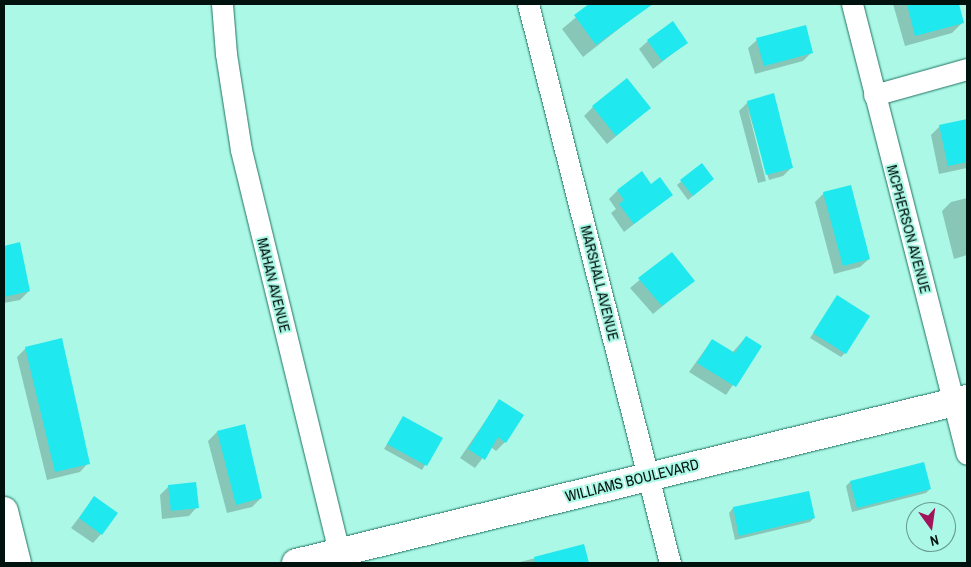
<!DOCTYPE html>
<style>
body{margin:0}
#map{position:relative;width:971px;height:567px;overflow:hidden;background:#abf8e6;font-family:"Archivo Narrow",sans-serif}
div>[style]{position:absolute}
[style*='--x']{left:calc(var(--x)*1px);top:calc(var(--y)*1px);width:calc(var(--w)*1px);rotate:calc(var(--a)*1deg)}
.shadow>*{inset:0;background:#0003}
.building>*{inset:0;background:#1fe8ee}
.roads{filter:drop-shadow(0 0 1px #217263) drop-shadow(0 0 1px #217263)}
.street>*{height:21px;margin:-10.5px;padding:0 10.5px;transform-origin:10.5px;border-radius:10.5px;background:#fff}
.secondary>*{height:28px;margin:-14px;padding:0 14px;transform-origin:14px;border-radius:14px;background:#fff}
span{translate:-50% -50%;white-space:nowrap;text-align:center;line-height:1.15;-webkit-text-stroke:4px #abf8e6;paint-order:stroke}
.street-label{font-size:15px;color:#00120e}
.frame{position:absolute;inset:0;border:5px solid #00120e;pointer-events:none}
.north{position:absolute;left:906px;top:502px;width:50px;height:50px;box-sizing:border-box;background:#abf8e6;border:1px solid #679c90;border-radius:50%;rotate:166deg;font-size:14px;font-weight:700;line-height:20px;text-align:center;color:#00120e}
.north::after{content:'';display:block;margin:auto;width:18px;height:22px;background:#a2145a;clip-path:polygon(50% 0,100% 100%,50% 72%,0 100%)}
</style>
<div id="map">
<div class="shadow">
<i style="clip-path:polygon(592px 4px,640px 4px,644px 9px,583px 57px,562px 29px)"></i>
<i style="clip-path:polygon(893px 4px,958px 4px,963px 22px,952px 33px,905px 46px)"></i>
<i style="clip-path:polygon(757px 40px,812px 52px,803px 61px,755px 74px,748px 48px)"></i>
<i style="clip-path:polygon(648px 41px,686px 43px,653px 69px,639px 49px)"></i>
<i style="clip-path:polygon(748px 102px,792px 167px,783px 176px,769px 180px,747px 106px,766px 181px,758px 183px,739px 111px)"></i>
<i style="clip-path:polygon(593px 107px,649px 108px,607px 144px,584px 116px)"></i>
<i style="clip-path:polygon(967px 120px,967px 168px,939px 174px,931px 135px,940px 126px)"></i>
<i style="clip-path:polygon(701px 165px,713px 179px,688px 200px,677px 185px)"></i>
<i style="clip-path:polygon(651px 186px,671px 195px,624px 232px,611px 213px,616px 209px,609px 199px,617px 191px)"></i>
<i style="clip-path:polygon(824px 193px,869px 259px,860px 267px,834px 274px,815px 202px)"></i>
<i style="clip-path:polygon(967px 198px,967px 255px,954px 259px,942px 211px,951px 202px)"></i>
<i style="clip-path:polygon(19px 244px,29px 291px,20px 300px,4px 303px,4px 247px)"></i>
<i style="clip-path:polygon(672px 253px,693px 281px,653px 314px,630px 288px)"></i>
<i style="clip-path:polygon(837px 297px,845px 353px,841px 357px,810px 338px)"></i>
<i style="clip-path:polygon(746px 337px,760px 346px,726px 395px,689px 372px,712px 340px,732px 353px)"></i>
<i style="clip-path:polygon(26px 348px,88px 463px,80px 472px,47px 480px,17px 357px)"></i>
<i style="clip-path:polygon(499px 401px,505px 442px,496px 451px,491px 447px,475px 468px,460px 458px)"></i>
<i style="clip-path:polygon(403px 418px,441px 439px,422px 470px,384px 449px)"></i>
<i style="clip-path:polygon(244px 425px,261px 498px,252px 507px,227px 513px,208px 441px,217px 432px)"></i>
<i style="clip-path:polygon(850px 482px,930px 489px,926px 493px,852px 512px,846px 486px)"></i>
<i style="clip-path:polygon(169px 486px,197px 507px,189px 516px,162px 519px,160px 495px)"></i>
<i style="clip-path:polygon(808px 493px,814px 518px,810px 522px,735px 540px,729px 513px,733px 508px)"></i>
<i style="clip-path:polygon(94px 498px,101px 534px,93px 543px,71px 528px)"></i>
<i style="clip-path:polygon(583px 546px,587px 563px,519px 563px,520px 562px)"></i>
</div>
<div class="building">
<i style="clip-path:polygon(589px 4px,653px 4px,596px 45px,574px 15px)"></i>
<i style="clip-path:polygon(907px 4px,959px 4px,964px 23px,915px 36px)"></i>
<i style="clip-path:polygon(673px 21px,688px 43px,662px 61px,647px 40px)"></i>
<i style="clip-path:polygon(806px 25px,813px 53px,764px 66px,756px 38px)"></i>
<i style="clip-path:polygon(627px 78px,651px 108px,616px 136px,592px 106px)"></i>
<i style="clip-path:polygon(774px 93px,793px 168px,766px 175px,747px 101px)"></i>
<i style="clip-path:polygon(967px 119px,967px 162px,948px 166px,939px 125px)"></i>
<i style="clip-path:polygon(702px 163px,714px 179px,693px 196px,680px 180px)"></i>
<i style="clip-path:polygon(642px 171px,651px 184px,660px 177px,673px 195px,634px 224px,619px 204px,624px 200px,617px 190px)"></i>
<i style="clip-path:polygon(851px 185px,870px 259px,843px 266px,823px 192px)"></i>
<i style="clip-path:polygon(20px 242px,30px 291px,4px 297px,4px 246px)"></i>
<i style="clip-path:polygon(672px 252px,695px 281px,662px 306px,638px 278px)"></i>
<i style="clip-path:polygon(837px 295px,870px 316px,846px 354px,813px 333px)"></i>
<i style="clip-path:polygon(746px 336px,762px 346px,736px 387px,697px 363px,712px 339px,735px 353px)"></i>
<i style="clip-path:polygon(62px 338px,90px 464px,55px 472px,25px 347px)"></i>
<i style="clip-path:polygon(499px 399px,524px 415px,506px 443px,498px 437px,485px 460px,468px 449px)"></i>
<i style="clip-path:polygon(403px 416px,443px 438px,427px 466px,387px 444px)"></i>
<i style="clip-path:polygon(245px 424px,262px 498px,236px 505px,217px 431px)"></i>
<i style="clip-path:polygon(924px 462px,931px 489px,857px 508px,850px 481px)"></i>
<i style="clip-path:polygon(196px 482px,199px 508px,171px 511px,168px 485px)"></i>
<i style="clip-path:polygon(809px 491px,815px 518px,739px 536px,733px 507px)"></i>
<i style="clip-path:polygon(94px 496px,118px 513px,102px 535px,79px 518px)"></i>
<i style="clip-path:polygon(584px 544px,589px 563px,535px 563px,534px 557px)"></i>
</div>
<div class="roads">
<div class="street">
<i style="--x:222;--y:4;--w:50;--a:85.4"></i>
<i style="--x:226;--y:54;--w:97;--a:81.1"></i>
<i style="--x:241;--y:150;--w:425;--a:76.3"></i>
<i style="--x:528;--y:4;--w:577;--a:75.75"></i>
<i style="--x:852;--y:4;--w:464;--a:75.7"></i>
<i style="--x:874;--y:95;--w:97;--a:-15.6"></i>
</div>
<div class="secondary">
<i style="--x:4;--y:511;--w:54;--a:76"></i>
<i style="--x:296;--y:563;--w:691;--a:-13.73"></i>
</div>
</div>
<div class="street-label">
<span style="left:909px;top:229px;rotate:75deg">MCPHERSON AVENUE</span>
<span style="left:600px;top:283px;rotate:76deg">MARSHALL AVENUE</span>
<span style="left:274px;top:285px;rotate:76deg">MAHAN AVENUE</span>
<span style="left:632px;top:480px;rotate:-14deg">WILLIAMS BOULEVARD</span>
</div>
<div class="frame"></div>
<div class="north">N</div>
</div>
